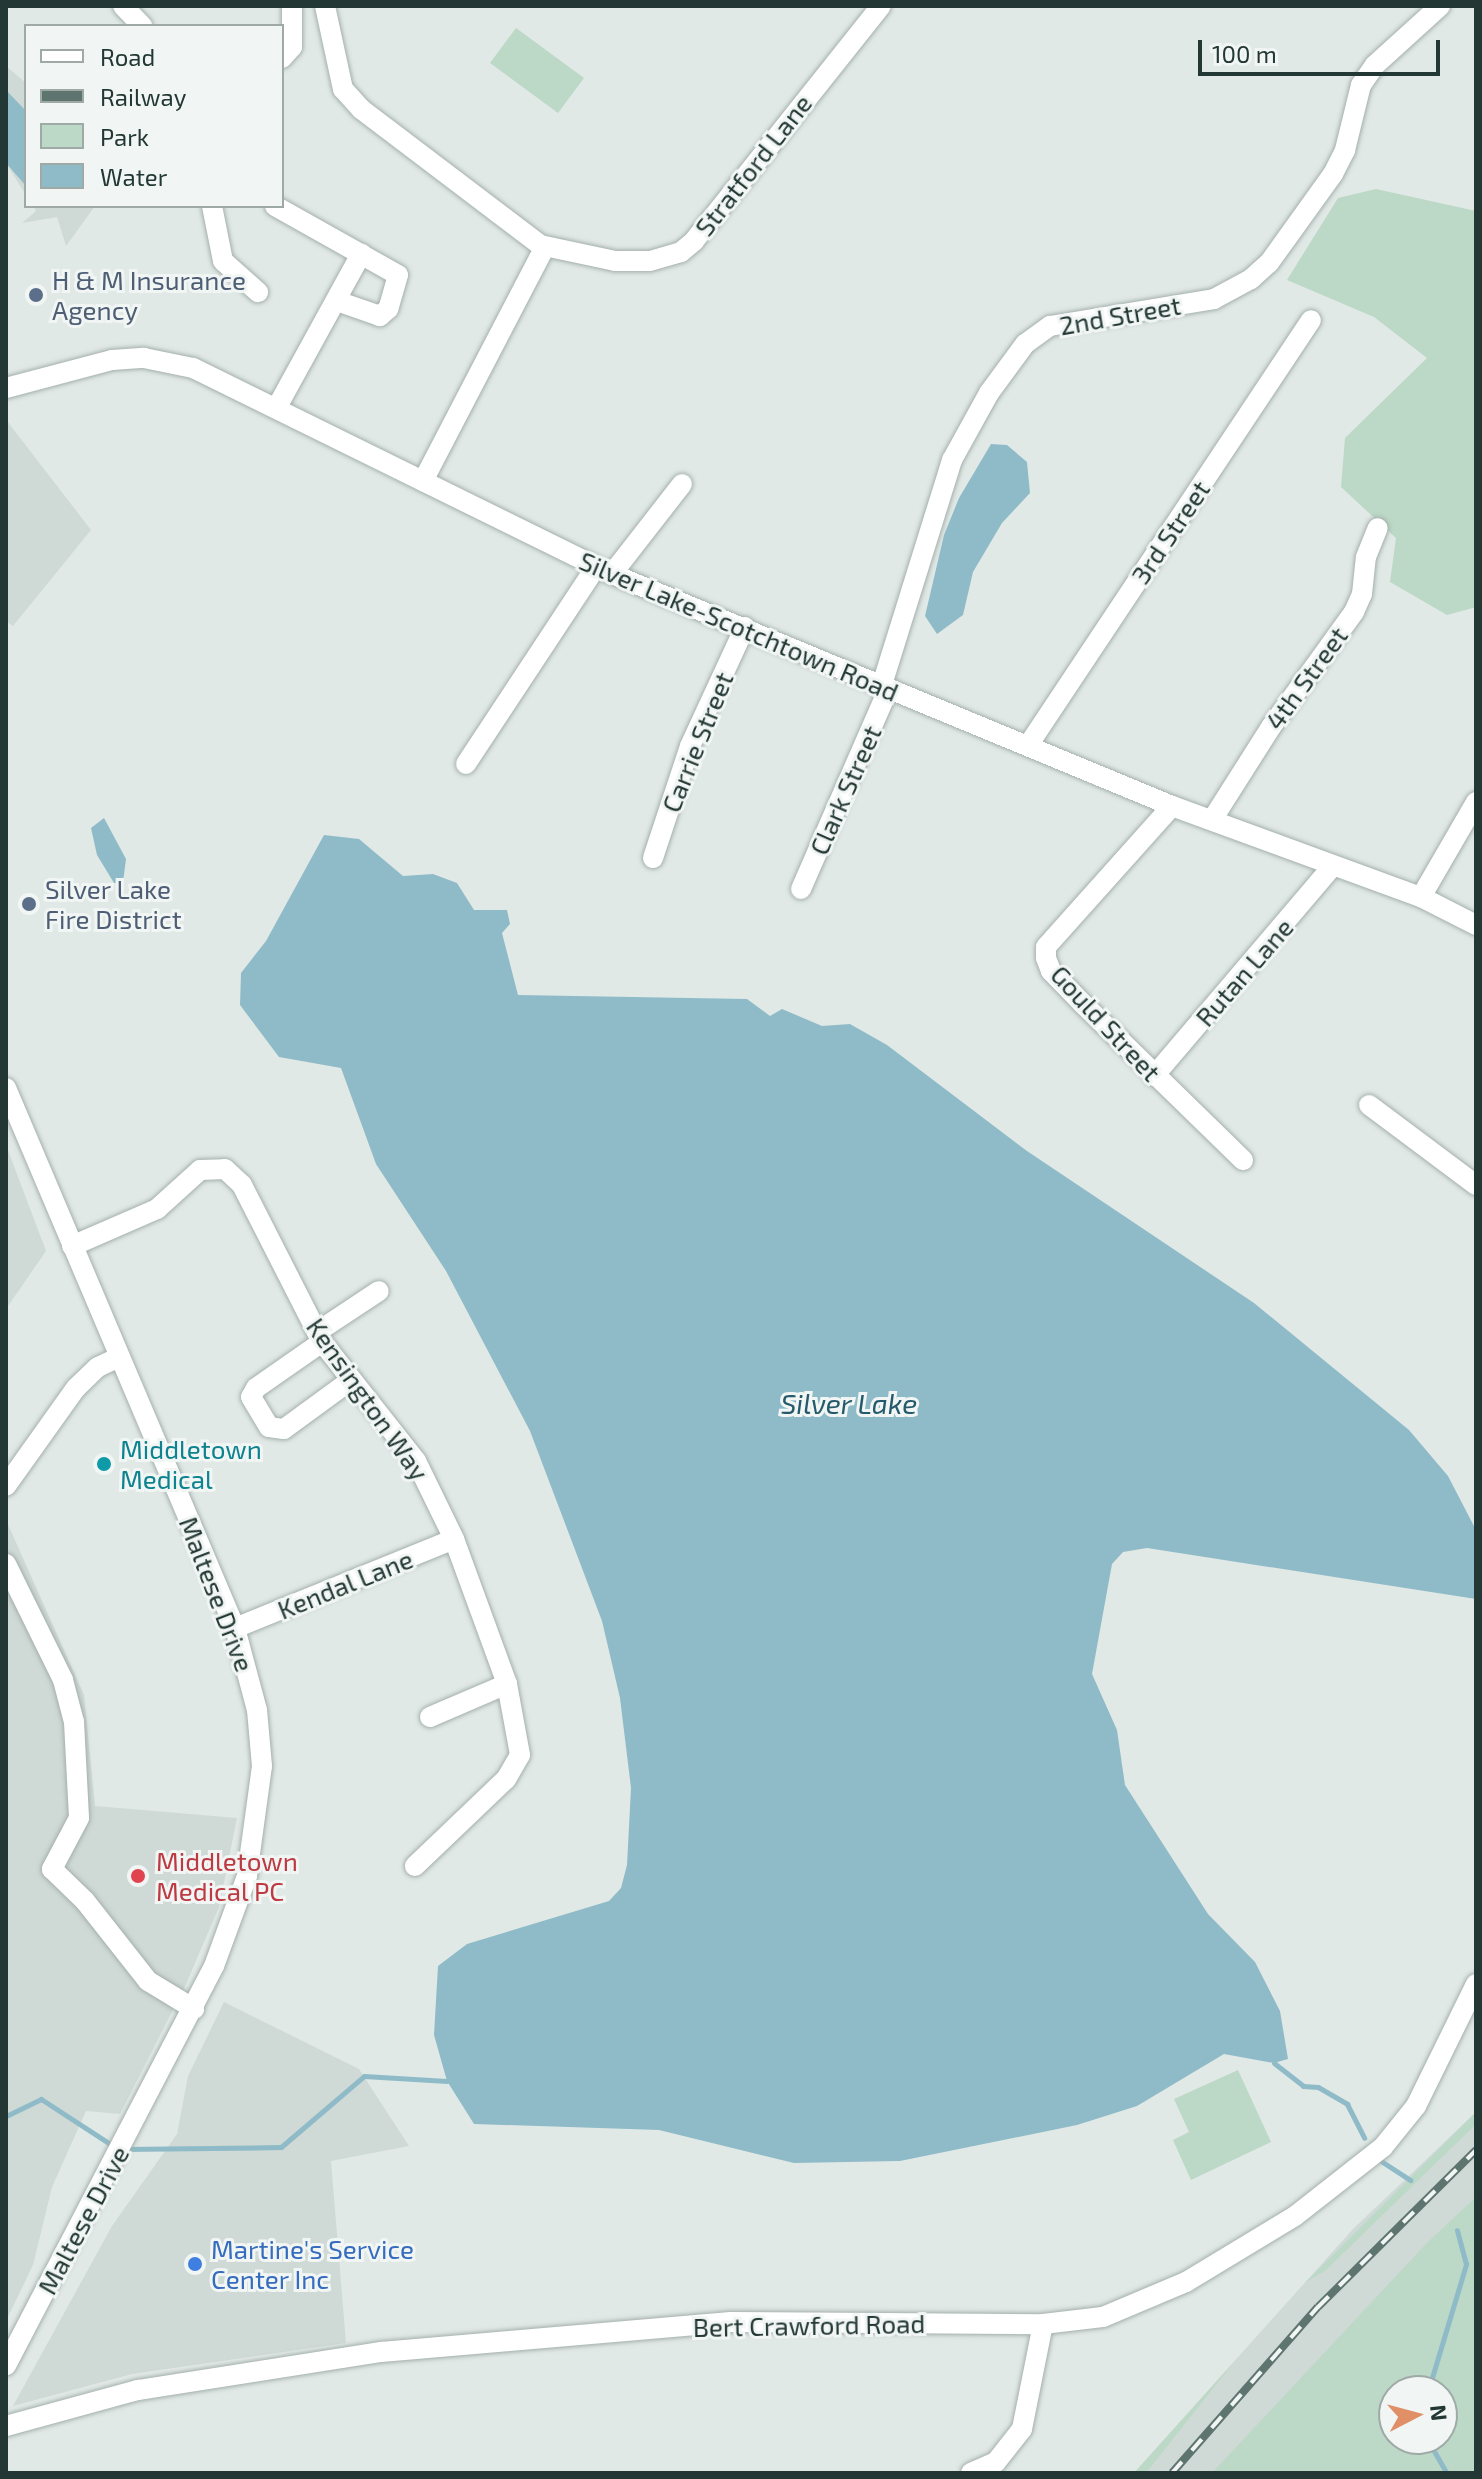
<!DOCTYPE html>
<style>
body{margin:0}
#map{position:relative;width:1482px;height:2479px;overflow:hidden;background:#e1e9e6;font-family:"Exo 2",sans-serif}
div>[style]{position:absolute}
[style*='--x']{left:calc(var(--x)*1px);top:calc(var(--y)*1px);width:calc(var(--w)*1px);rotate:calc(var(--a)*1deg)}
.built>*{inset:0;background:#cfd9d5}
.green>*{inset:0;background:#bcd8c6}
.water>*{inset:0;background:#8fbbc8}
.stream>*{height:5px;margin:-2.5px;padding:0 2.5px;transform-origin:2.5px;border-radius:2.5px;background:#8fbbc8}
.roads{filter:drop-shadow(0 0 2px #a4b0ad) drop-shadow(0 0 2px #a4b0ad)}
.minor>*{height:20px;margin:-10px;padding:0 10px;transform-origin:10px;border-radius:10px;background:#fff}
.rail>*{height:8px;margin-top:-4px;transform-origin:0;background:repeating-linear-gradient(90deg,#f1f6f4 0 15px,#5e746f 0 30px);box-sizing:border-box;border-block:2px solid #5e746f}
.dots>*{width:22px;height:22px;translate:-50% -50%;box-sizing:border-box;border:4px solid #f1f6f4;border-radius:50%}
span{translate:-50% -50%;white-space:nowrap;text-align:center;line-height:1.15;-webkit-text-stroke:6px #f1f6f4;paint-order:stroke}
.street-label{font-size:26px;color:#233834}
.service-label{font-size:26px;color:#4e5e75}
.left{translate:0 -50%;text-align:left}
.culture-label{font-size:26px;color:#0d838f}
.health-label{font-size:26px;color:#be3a42}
.shop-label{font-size:26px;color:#366cbe}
.water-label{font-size:28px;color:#255a6c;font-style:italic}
.frame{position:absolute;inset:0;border:8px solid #233834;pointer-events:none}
.legend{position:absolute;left:24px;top:24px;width:260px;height:184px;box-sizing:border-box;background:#f1f6f4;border:2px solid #9faaa7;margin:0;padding:10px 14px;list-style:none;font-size:24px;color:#233834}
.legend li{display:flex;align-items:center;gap:16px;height:40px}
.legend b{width:40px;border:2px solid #9faaa7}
.north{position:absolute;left:1378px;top:2375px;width:80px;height:80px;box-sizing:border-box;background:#f1f6f4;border:2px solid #9faaa7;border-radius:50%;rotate:84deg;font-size:22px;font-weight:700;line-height:32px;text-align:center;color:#233834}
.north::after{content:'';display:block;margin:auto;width:28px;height:36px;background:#e18f67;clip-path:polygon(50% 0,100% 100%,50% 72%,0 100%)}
.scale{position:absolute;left:1198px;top:40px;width:242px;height:36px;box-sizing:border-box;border:4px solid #233834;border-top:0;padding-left:10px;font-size:24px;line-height:28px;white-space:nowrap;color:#233834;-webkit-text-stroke:6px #f1f6f4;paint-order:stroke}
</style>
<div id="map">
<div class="built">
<i style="clip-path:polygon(6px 66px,26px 83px,26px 195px,6px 163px)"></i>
<i style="clip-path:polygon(33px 206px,95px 206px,66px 246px,57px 217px,22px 223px,36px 211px)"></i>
<i style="clip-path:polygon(7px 421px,91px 530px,13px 626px,6px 621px)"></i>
<i style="clip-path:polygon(6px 1145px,46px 1251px,6px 1309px)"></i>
<i style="clip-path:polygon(6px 1520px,84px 1695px,95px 1806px,237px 1818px,219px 1907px,187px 1982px,120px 2114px,86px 2111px,52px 2187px,33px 2265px,6px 2321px)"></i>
<i style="clip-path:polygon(224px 2002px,359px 2069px,409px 2146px,331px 2161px,346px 2343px,132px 2374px,13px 2406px,112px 2226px,177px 2134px,188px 2076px)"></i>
<i style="clip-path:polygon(evenodd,1476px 2112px,1476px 2473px,1134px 2473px,1353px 2229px,1476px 2112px,1394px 2391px,1442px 2391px,1442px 2439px,1394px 2439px,1394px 2391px)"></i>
</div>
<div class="green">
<i style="clip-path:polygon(516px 28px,584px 78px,558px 113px,490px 63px)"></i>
<i style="clip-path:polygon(1376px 189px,1476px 211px,1476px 607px,1447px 615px,1390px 582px,1396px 538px,1341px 487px,1345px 438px,1427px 358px,1374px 317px,1287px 280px,1338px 198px)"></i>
<i style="clip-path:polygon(1238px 2070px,1271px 2142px,1191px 2180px,1173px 2140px,1189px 2132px,1174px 2099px)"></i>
<i style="clip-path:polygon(1476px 2112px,1476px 2124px,1326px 2270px,1306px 2282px)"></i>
<i style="clip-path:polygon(evenodd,1476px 2197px,1476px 2473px,1212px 2473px,1426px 2244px,1476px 2197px,1442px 2391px,1442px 2439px,1394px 2439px,1394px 2391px,1442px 2391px)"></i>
<i style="clip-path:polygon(1233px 2363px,1146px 2473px,1134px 2473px,1135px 2472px)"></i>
</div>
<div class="water">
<i style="clip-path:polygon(6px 90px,26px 111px,26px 186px,6px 163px)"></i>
<i style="clip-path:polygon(991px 444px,1007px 445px,1027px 462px,1030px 493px,1002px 523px,973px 572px,963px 615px,937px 634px,925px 616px,944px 535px,959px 498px)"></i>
<i style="clip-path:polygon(104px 818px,126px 859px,123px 882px,114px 883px,97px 855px,91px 828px)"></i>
<i style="clip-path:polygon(324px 835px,359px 839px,403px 876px,433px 874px,457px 883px,474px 910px,507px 910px,510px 924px,502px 933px,518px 995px,747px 999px,770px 1016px,782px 1009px,822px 1026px,850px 1024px,887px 1045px,1027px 1151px,1254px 1303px,1409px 1430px,1448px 1476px,1476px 1530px,1476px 1599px,1147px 1548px,1123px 1552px,1112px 1564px,1092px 1674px,1117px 1730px,1125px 1785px,1208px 1914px,1255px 1962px,1280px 2011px,1288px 2059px,1274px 2063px,1224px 2054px,1137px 2106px,1077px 2125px,900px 2161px,794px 2163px,659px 2130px,474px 2124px,447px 2081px,434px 2035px,438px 1966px,467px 1944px,609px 1901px,621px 1888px,627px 1865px,631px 1788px,620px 1698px,602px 1621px,530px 1431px,446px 1271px,376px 1164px,341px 1068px,279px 1057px,240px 1005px,241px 973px,266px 941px)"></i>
</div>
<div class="stream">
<i style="--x:1274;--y:2063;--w:37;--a:38"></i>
<i style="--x:1303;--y:2086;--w:15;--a:4"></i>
<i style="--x:1318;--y:2087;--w:34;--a:30"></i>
<i style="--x:1347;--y:2104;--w:38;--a:63"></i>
<i style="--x:6;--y:2116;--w:39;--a:-26"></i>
<i style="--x:41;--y:2099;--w:86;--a:33.1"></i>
<i style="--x:123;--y:2149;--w:158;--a:-0.7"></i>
<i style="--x:281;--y:2147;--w:109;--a:-40.5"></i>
<i style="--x:364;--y:2076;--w:83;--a:3.4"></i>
<i style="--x:1381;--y:2161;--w:35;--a:33"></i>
<i style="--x:1428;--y:2391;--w:133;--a:-73.3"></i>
<i style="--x:1466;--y:2264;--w:35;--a:-105"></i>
<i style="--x:1427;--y:2439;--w:39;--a:60"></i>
</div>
<div class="roads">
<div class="minor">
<i style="--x:123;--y:6;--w:28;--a:46"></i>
<i style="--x:325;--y:6;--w:85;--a:77.8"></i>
<i style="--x:343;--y:89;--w:27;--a:48"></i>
<i style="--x:361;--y:109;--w:225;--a:37.2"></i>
<i style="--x:540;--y:245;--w:77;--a:12"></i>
<i style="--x:615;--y:261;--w:35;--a:0"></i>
<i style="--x:650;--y:261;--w:32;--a:-16"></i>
<i style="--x:681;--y:252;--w:17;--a:-40"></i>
<i style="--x:694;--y:241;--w:300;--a:-51.5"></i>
<i style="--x:282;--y:58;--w:15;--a:-48"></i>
<i style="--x:292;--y:47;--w:41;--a:-90"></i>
<i style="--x:212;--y:206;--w:56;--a:78.7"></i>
<i style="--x:223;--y:261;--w:47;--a:41.5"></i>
<i style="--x:275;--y:206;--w:141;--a:29.3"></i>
<i style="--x:398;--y:275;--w:35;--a:106"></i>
<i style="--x:388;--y:309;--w:11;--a:139"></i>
<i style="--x:380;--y:316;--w:46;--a:-160.8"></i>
<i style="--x:6;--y:388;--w:110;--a:-14.8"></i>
<i style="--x:112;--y:360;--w:32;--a:-4"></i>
<i style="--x:144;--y:358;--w:50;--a:11.5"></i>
<i style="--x:193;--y:368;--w:467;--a:26.2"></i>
<i style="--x:612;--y:574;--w:606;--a:22.5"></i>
<i style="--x:1172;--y:806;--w:265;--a:20.1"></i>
<i style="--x:1421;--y:897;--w:62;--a:27"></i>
<i style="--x:277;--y:407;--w:175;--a:-61.2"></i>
<i style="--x:423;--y:481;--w:264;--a:-62.5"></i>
<i style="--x:612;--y:574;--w:114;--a:-52.1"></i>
<i style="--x:881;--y:688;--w:239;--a:-72.7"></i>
<i style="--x:952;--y:460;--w:77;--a:-61.1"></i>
<i style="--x:989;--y:393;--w:61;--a:-53.7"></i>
<i style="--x:1025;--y:344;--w:31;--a:-36"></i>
<i style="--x:1050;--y:326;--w:166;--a:-9.3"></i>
<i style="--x:1214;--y:299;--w:42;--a:-28.4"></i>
<i style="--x:1251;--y:279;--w:24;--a:-42"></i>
<i style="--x:1269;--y:263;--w:110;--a:-54.3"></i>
<i style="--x:1333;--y:174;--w:27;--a:-63"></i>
<i style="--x:1345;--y:150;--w:67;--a:-76.2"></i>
<i style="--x:1361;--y:85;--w:24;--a:-55"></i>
<i style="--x:1375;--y:65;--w:88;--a:-42.2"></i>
<i style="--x:1029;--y:744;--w:509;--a:-56.37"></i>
<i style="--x:466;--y:764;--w:236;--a:-56.6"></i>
<i style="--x:1172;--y:806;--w:189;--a:131.8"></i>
<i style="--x:1046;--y:947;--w:11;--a:90"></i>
<i style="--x:1046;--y:958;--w:14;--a:69"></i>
<i style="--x:1051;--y:971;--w:45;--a:45.9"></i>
<i style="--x:1082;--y:1003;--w:225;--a:44.3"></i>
<i style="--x:1212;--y:820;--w:110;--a:-57.6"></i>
<i style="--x:1271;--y:727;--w:142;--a:-54.2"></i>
<i style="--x:1354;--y:612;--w:20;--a:-66"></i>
<i style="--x:1362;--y:594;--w:37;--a:-84"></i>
<i style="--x:1366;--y:557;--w:31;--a:-68"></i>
<i style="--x:653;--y:858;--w:118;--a:-71.7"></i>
<i style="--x:690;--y:746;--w:131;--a:-65.2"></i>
<i style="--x:801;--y:889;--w:217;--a:-66.4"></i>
<i style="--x:1421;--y:897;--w:110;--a:-59.9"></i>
<i style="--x:1154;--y:1076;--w:275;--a:-49.6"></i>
<i style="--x:6;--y:1088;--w:587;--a:67.02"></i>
<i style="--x:235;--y:1628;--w:85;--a:75"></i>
<i style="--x:257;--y:1710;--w:56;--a:84.9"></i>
<i style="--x:262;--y:1766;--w:111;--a:97.8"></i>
<i style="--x:247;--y:1876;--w:96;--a:110.1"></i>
<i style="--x:214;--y:1966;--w:450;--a:117.5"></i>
<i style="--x:1369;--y:1105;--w:134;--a:36.8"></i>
<i style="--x:72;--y:1246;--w:93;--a:-23.5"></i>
<i style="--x:157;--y:1209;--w:58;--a:-42.2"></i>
<i style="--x:200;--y:1170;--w:25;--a:-2"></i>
<i style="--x:225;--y:1169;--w:23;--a:43"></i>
<i style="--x:242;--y:1185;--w:176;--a:63"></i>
<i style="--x:322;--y:1342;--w:152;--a:51.7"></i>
<i style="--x:416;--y:1461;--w:87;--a:64"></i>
<i style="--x:454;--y:1539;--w:154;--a:69.9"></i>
<i style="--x:507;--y:1684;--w:72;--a:79.6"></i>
<i style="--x:520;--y:1755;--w:28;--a:120"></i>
<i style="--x:506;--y:1779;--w:126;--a:136.3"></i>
<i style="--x:317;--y:1332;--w:74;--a:-33.5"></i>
<i style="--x:322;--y:1342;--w:80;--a:145.1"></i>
<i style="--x:256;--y:1388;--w:10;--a:119"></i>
<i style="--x:251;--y:1397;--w:35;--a:59"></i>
<i style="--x:269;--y:1427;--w:15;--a:8"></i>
<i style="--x:284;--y:1429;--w:83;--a:-36.2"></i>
<i style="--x:6;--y:1486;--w:120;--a:-54.5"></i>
<i style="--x:76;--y:1388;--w:30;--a:-44"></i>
<i style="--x:98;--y:1367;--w:23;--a:-25"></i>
<i style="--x:6;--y:1564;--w:129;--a:63.8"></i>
<i style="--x:63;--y:1680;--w:43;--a:75.3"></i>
<i style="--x:74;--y:1722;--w:96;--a:87"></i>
<i style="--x:79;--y:1818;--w:58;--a:117.9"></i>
<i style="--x:52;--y:1869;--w:46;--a:44.1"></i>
<i style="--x:85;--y:1901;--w:102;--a:51.8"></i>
<i style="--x:148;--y:1981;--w:54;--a:31.3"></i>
<i style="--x:235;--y:1628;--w:236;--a:-22.1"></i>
<i style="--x:430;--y:1717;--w:84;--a:-23.2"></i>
<i style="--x:6;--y:2426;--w:137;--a:-15.3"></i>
<i style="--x:138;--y:2390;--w:246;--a:-8.9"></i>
<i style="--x:381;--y:2352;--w:351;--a:-4.9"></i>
<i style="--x:731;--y:2322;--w:312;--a:0.4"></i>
<i style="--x:1043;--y:2324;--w:60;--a:-6.7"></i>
<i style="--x:1103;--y:2317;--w:90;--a:-22.9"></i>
<i style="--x:1186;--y:2282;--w:127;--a:-31.2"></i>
<i style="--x:1295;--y:2216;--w:112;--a:-38.1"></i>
<i style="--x:1383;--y:2147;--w:53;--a:-51.2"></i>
<i style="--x:1416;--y:2106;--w:136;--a:-63.8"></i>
<i style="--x:971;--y:2473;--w:27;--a:-24"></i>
<i style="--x:996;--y:2462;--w:42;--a:-51.8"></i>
<i style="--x:1022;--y:2429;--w:107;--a:-78.7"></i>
</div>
</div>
<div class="rail">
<i style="--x:1172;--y:2473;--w:221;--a:-48.7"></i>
<i style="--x:1318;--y:2307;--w:223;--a:-44.8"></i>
</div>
<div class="dots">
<i style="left:36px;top:295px;background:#5c6f8a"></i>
<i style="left:29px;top:904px;background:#5c6f8a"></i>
<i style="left:104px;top:1464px;background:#0f9aa8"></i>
<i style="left:138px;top:1876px;background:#e0444e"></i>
<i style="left:195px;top:2264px;background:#3f7fe0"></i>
</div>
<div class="street-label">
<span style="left:753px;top:165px;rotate:-52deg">Stratford Lane</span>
<span style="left:1120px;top:315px;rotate:-10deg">2nd Street</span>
<span style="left:1170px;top:532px;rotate:-56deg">3rd Street</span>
<span style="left:739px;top:626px;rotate:23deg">Silver Lake-Scotchtown Road</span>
<span style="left:1306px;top:678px;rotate:-54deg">4th Street</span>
<span style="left:697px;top:742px;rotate:-68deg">Carrie Street</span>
<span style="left:845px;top:790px;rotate:-66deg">Clark Street</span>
<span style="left:1244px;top:972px;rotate:-49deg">Rutan Lane</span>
<span style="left:1106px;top:1023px;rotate:47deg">Gould Street</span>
<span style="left:368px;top:1399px;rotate:55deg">Kensington Way</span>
<span style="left:345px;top:1584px;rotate:-22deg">Kendal Lane</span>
<span style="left:217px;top:1594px;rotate:69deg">Maltese Drive</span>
<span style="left:83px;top:2220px;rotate:-62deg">Maltese Drive</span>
<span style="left:809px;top:2325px;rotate:-1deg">Bert Crawford Road</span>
</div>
<div class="service-label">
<span class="left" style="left:52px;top:295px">H &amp; M Insurance<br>Agency</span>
<span class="left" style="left:45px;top:904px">Silver Lake<br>Fire District</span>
</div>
<div class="culture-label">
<span class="left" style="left:120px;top:1464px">Middletown<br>Medical</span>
</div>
<div class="health-label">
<span class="left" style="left:156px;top:1876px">Middletown<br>Medical PC</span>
</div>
<div class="shop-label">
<span class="left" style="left:211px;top:2264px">Martine's Service<br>Center Inc</span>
</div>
<div class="water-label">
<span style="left:849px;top:1403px">Silver Lake</span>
</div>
<div class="frame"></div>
<ul class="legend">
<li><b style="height:10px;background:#fff"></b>Road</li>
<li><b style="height:10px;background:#5e746f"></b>Railway</li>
<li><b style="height:22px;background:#bcd8c6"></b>Park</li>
<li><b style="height:22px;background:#8fbbc8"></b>Water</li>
</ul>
<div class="north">N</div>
<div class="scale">100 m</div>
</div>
